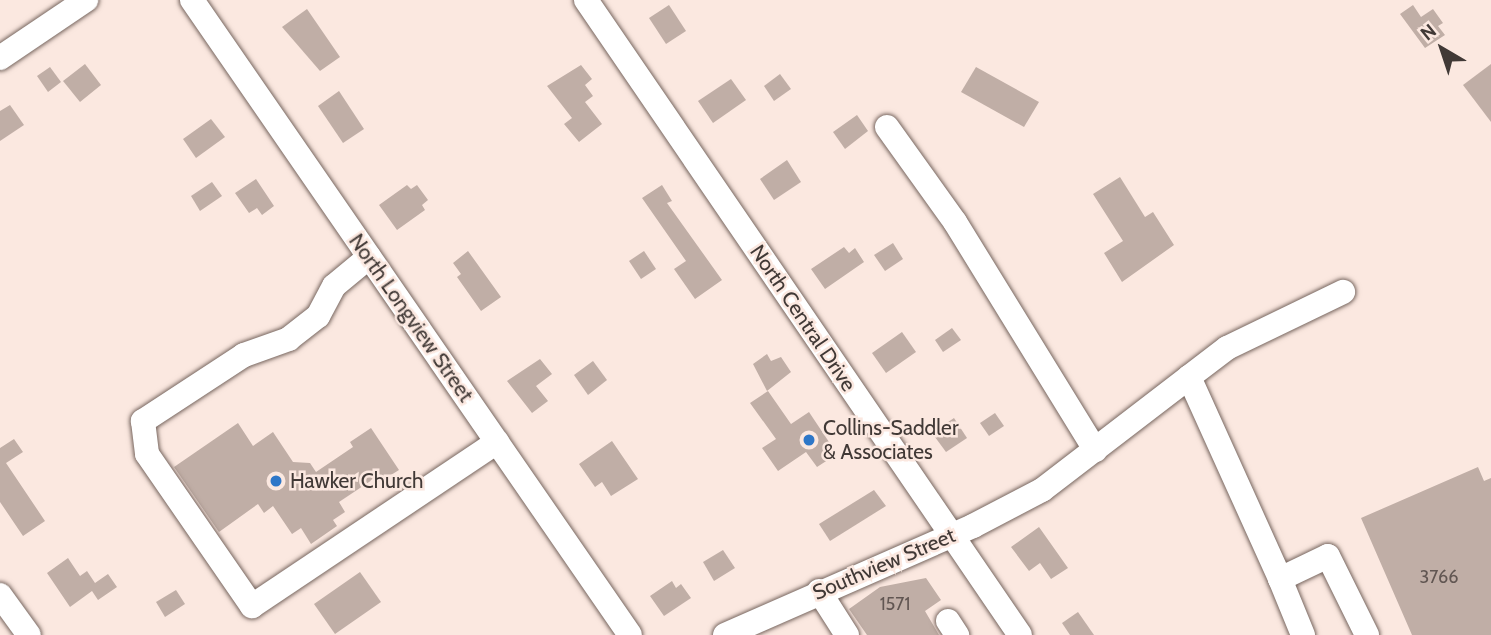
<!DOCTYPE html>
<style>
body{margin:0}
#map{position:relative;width:1491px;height:635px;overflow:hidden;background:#fbe8e0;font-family:Cabin,sans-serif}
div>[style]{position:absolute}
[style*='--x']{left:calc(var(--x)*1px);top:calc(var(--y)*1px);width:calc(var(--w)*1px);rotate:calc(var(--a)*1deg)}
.building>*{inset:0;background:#c0aea6}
.roads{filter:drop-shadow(0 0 2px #77665f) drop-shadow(0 0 2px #77665f)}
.minor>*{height:24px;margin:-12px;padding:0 12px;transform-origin:12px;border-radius:12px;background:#fff}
.dots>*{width:19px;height:19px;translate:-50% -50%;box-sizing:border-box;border:4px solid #fbe8e0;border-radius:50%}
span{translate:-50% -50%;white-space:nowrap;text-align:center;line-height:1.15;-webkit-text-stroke:5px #fbe8e0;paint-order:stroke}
.number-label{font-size:18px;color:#615652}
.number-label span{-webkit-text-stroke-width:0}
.street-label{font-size:21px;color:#413936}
.poi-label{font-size:21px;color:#413936}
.left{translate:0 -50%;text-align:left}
.north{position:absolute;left:1407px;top:14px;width:70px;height:70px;-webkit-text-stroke:5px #fbe8e0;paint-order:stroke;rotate:321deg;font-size:19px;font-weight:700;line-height:28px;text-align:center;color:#413936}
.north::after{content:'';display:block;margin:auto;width:24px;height:32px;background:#413936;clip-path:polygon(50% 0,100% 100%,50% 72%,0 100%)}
</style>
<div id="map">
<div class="building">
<i style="clip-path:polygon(669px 5px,686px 31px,666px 44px,649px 18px)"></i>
<i style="clip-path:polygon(1413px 5px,1421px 17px,1433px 9px,1443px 23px,1438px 26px,1445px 35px,1425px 48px,1400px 14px)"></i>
<i style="clip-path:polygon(307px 9px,340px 57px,320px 71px,282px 27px)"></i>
<i style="clip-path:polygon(85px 64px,101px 85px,80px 102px,63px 81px)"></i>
<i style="clip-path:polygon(1491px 64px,1491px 122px,1463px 85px)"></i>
<i style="clip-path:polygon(581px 65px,592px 79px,585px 85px,593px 96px,585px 102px,602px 124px,579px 142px,564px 124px,572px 118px,547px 86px)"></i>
<i style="clip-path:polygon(50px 67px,61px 82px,48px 92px,37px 76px)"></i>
<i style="clip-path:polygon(976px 67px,1039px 102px,1024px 127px,961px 92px)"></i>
<i style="clip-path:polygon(780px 74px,791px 89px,774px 101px,764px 86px)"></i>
<i style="clip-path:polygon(731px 79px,746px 100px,713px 123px,698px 101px)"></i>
<i style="clip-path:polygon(339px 91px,364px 129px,343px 143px,318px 106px)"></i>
<i style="clip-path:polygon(10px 105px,24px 125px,0 141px,0 111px)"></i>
<i style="clip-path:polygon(857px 115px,868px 131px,845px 149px,833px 132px)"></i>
<i style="clip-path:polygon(211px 119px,225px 137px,196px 158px,183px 139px)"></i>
<i style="clip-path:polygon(787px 160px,801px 182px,774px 200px,760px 179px)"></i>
<i style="clip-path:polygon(1120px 177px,1145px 217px,1153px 212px,1174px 245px,1122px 282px,1104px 253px,1123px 241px,1093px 194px)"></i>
<i style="clip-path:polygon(256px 179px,274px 206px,262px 215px,257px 208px,249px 213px,235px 193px)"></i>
<i style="clip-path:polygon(212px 182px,222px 196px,200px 211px,191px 196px)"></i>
<i style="clip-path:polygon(407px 185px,411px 189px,417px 185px,428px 200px,422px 205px,425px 210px,397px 230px,379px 205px)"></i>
<i style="clip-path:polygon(662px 185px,672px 201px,667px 203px,722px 280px,695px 299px,674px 269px,686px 261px,642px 198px)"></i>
<i style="clip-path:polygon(893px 243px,903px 259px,885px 271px,874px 255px)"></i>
<i style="clip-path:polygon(844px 247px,849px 253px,855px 248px,864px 262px,825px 289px,811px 269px)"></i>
<i style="clip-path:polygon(468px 251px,501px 297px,481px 311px,457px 277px,461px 274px,453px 263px)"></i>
<i style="clip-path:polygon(644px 251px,656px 269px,641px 279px,629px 261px)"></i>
<i style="clip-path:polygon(952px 328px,961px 340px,943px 352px,935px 340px)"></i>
<i style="clip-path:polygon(902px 332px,916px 352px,886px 373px,872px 353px)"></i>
<i style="clip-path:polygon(767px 354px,771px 361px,781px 357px,791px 372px,767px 391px,753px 364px)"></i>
<i style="clip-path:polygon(540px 359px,552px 374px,536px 386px,548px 401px,532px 413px,507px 381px)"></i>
<i style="clip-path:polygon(593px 361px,607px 380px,588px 395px,574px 375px)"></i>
<i style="clip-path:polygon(768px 391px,791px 424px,809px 412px,837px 454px,817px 467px,806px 452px,778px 471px,762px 448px,776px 439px,750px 403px)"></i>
<i style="clip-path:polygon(995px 413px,1004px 426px,989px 436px,980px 423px)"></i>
<i style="clip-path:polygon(954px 418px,967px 438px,946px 452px,932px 433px)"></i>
<i style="clip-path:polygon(238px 423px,253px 446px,273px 432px,293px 462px,310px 463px,316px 472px,353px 447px,350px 442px,371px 428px,399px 470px,378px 483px,375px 478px,339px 502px,345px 512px,333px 520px,337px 526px,311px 544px,301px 528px,292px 534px,273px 506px,264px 513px,258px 504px,219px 532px,174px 467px)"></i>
<i style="clip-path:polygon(14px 439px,23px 452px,6px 463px,45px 521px,23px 536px,0 502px,0 448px)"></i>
<i style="clip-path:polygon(612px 441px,638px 479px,611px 496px,602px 482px,595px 487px,579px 464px)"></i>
<i style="clip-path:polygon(1478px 467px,1484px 481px,1491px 478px,1491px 635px,1412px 635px,1361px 518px)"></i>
<i style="clip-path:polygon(874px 490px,886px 506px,830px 541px,819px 524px)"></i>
<i style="clip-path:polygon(1039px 527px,1068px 568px,1051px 579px,1040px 563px,1029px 571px,1011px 547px)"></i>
<i style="clip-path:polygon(723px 550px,735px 568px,714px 581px,703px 562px)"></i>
<i style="clip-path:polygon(68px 558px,80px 576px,87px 571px,95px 583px,108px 574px,117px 587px,98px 600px,92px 591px,70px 607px,47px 573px)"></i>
<i style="clip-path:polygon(360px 572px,381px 602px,335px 634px,314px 604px)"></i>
<i style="clip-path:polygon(926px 578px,941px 600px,925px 611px,939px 635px,867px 635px,849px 609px,880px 587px)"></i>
<i style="clip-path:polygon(672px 581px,676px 588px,681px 584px,691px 598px,664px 616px,650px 596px)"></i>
<i style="clip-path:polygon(176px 590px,185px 604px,165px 617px,156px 602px)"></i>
<i style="clip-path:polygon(1078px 612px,1094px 635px,1070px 635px,1062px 623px)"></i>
</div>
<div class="roads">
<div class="minor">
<i style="--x:192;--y:0;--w:771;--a:55.4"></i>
<i style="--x:586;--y:0;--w:769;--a:55.65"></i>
<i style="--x:0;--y:58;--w:104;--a:-34"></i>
<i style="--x:887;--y:127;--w:117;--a:54.4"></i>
<i style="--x:955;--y:222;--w:268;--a:58.4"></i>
<i style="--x:369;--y:257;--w:45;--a:140.4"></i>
<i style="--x:334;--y:286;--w:34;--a:118"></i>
<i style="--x:318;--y:316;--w:37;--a:142"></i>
<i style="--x:289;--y:339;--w:48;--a:160.4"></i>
<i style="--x:244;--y:355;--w:121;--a:146.8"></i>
<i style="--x:143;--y:421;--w:33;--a:83"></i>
<i style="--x:147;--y:454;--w:185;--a:55.4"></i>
<i style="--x:252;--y:606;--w:295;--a:-33.8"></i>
<i style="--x:1189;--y:377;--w:48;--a:-37.3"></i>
<i style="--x:1227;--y:348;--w:129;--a:-25.8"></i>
<i style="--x:819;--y:591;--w:52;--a:57.5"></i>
<i style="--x:0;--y:595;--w:49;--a:54.1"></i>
<i style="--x:948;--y:621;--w:17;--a:57"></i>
<i style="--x:725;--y:635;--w:271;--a:-23.7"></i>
<i style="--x:973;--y:526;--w:78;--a:-27.6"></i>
<i style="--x:1042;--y:490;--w:185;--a:-37.5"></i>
<i style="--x:1189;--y:377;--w:222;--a:65.7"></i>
<i style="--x:1303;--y:635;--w:61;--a:-112.3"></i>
<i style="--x:1280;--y:579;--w:53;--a:-25.6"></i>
<i style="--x:1328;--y:556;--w:88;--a:63.7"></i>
</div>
</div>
<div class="dots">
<i style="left:809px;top:440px;background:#2e77c8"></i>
<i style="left:276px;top:481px;background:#2e77c8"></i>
</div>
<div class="number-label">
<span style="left:1439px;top:577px">3766</span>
<span style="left:895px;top:604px">1571</span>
</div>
<div class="street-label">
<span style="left:411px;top:318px;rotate:55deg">North Longview Street</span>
<span style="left:803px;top:318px;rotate:56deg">North Central Drive</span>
<span style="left:884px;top:564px;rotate:-23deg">Southview Street</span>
</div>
<div class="poi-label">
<span class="left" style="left:823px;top:440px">Collins-Saddler<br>&amp; Associates</span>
<span class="left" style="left:290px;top:481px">Hawker Church</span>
</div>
<div class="north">N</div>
</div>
